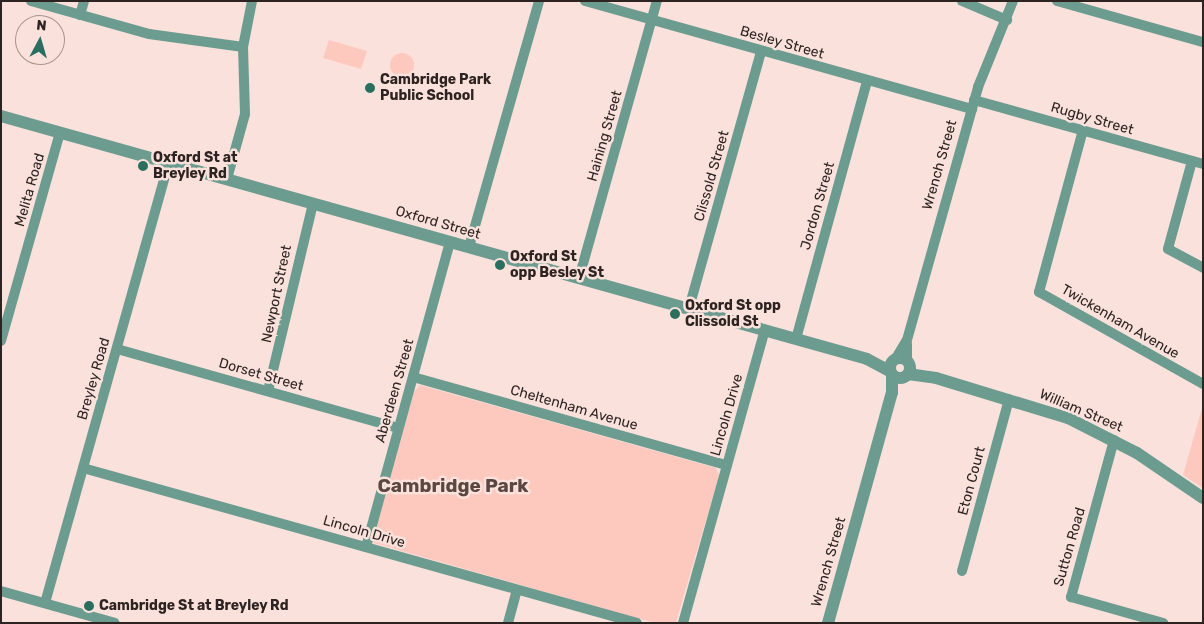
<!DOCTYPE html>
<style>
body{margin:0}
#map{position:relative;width:1204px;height:624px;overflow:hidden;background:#fae1db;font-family:Rubik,sans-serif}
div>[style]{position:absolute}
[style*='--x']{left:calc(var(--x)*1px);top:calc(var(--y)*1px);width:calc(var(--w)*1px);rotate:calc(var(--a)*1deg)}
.green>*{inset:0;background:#fdc8bd}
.round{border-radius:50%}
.minor>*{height:10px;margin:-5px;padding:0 5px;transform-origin:5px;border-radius:5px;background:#6c9c90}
.tertiary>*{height:12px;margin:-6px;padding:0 6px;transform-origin:6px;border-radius:6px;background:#6c9c90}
.tertiary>.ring{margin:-6px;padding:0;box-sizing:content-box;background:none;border:12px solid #6c9c90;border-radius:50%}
.dots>*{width:14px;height:14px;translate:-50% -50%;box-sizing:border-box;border:2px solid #fae1db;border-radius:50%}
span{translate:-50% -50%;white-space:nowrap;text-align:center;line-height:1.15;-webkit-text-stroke:5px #fae1db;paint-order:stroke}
.street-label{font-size:14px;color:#2d2422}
.poi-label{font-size:14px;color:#2d2422;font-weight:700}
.left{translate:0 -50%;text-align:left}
.district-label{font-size:19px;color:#5b4742;font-weight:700}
.frame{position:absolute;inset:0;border:2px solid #2d2422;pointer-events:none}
.north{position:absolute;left:15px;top:15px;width:50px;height:50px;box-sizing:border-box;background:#fae1db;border:1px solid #a89591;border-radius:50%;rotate:6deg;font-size:14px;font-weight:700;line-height:20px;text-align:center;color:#2d2422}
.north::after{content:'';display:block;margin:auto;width:18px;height:22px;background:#2a6e60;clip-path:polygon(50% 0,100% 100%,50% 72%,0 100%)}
</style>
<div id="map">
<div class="green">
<i style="clip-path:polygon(329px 40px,367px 51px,361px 69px,323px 58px)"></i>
<i class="round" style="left:390px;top:53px;width:24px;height:24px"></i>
<i style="clip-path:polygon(420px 385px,716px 468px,719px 476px,676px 622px,655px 623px,374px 543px,372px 540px,414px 392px)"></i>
<i style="clip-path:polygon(1203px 405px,1203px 488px,1183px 475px)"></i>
</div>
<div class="minor">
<i style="--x:31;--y:1;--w:123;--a:15.6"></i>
<i style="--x:149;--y:34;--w:95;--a:7.9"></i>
<i style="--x:585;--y:1;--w:402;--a:15.6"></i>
<i style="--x:962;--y:1;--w:49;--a:22.9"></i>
<i style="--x:1057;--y:1;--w:152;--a:15.7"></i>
<i style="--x:80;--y:15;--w:15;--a:-74"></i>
<i style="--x:974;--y:100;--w:238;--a:15.6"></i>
<i style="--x:1083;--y:130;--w:168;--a:105.2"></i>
<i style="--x:1039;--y:292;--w:188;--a:29.3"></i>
<i style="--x:1192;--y:161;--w:91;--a:105.3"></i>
<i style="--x:1168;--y:249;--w:40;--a:28"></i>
<i style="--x:227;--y:179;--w:67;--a:-74.5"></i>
<i style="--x:245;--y:114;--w:67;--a:-91.7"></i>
<i style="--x:243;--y:47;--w:47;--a:-78.9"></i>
<i style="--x:469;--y:247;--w:256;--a:-74.1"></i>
<i style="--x:579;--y:278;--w:288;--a:-74.3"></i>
<i style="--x:689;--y:308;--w:267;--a:-74.3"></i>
<i style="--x:796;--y:339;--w:268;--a:-74.6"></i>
<i style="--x:1;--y:341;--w:216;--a:-74.2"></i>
<i style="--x:907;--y:344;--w:16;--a:90"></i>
<i style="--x:117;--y:349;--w:292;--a:15.7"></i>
<i style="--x:896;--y:358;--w:21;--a:-59"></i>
<i style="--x:907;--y:340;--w:263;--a:-74.3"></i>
<i style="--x:978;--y:87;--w:93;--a:-67.9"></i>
<i style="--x:413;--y:377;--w:326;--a:15.7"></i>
<i style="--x:268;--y:391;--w:193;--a:-76.5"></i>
<i style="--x:1114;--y:440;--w:163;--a:105.3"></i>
<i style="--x:1071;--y:597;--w:96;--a:15.8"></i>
<i style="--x:83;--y:468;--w:575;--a:15.63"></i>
<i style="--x:366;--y:547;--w:316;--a:-74.6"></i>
<i style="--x:962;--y:571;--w:178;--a:-74.7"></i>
<i style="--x:1;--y:591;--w:118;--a:15.7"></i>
<i style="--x:45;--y:603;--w:457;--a:-74.3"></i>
<i style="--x:508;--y:623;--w:34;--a:-75"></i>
<i style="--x:683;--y:623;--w:304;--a:-74.4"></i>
</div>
<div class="tertiary">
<i style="--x:1;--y:116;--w:899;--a:15.67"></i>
<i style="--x:867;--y:359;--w:26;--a:28"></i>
<i class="ring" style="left:890px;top:358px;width:8px;height:8px"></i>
<i style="--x:908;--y:374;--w:28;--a:8"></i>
<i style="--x:936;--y:378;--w:138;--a:16.9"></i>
<i style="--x:1068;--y:418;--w:77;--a:26.9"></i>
<i style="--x:1137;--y:453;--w:80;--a:34.3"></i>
<i style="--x:828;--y:623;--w:239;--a:-74.5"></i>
<i style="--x:892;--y:393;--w:19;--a:-90"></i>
</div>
<div class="dots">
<i style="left:370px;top:88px;background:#2a6e60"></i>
<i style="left:143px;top:166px;background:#2a6e60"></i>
<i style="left:500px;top:265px;background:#2a6e60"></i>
<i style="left:675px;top:314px;background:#2a6e60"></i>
<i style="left:89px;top:606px;background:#2a6e60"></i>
</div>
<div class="street-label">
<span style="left:782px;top:43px;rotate:16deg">Besley Street</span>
<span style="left:1092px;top:119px;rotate:16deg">Rugby Street</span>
<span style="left:605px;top:136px;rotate:-74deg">Haining Street</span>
<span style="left:940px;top:165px;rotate:-74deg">Wrench Street</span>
<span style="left:712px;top:176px;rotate:-74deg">Clissold Street</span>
<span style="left:30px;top:190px;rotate:-74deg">Melita Road</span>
<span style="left:818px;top:206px;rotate:-74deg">Jordon Street</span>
<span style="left:438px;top:223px;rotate:16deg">Oxford Street</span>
<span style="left:277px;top:294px;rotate:-78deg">Newport Street</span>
<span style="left:1120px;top:322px;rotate:30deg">Twickenham Avenue</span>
<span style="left:261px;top:375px;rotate:16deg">Dorset Street</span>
<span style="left:94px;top:379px;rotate:-74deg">Breyley Road</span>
<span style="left:395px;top:391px;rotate:-74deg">Aberdeen Street</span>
<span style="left:574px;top:408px;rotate:16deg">Cheltenham Avenue</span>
<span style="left:1081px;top:411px;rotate:23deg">William Street</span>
<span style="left:727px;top:415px;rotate:-74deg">Lincoln Drive</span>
<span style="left:972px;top:481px;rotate:-75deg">Eton Court</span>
<span style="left:364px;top:532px;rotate:16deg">Lincoln Drive</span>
<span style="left:1070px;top:547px;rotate:-74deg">Sutton Road</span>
<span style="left:829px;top:562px;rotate:-74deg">Wrench Street</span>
</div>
<div class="poi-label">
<span class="left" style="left:380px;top:88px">Cambridge Park<br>Public School</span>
<span class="left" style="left:153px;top:166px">Oxford St at<br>Breyley Rd</span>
<span class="left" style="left:510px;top:265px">Oxford St<br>opp Besley St</span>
<span class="left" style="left:685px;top:314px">Oxford St opp<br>Clissold St</span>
<span class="left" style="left:99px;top:606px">Cambridge St at Breyley Rd</span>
</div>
<div class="district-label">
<span style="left:453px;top:486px">Cambridge Park</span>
</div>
<div class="frame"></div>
<div class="north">N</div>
</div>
